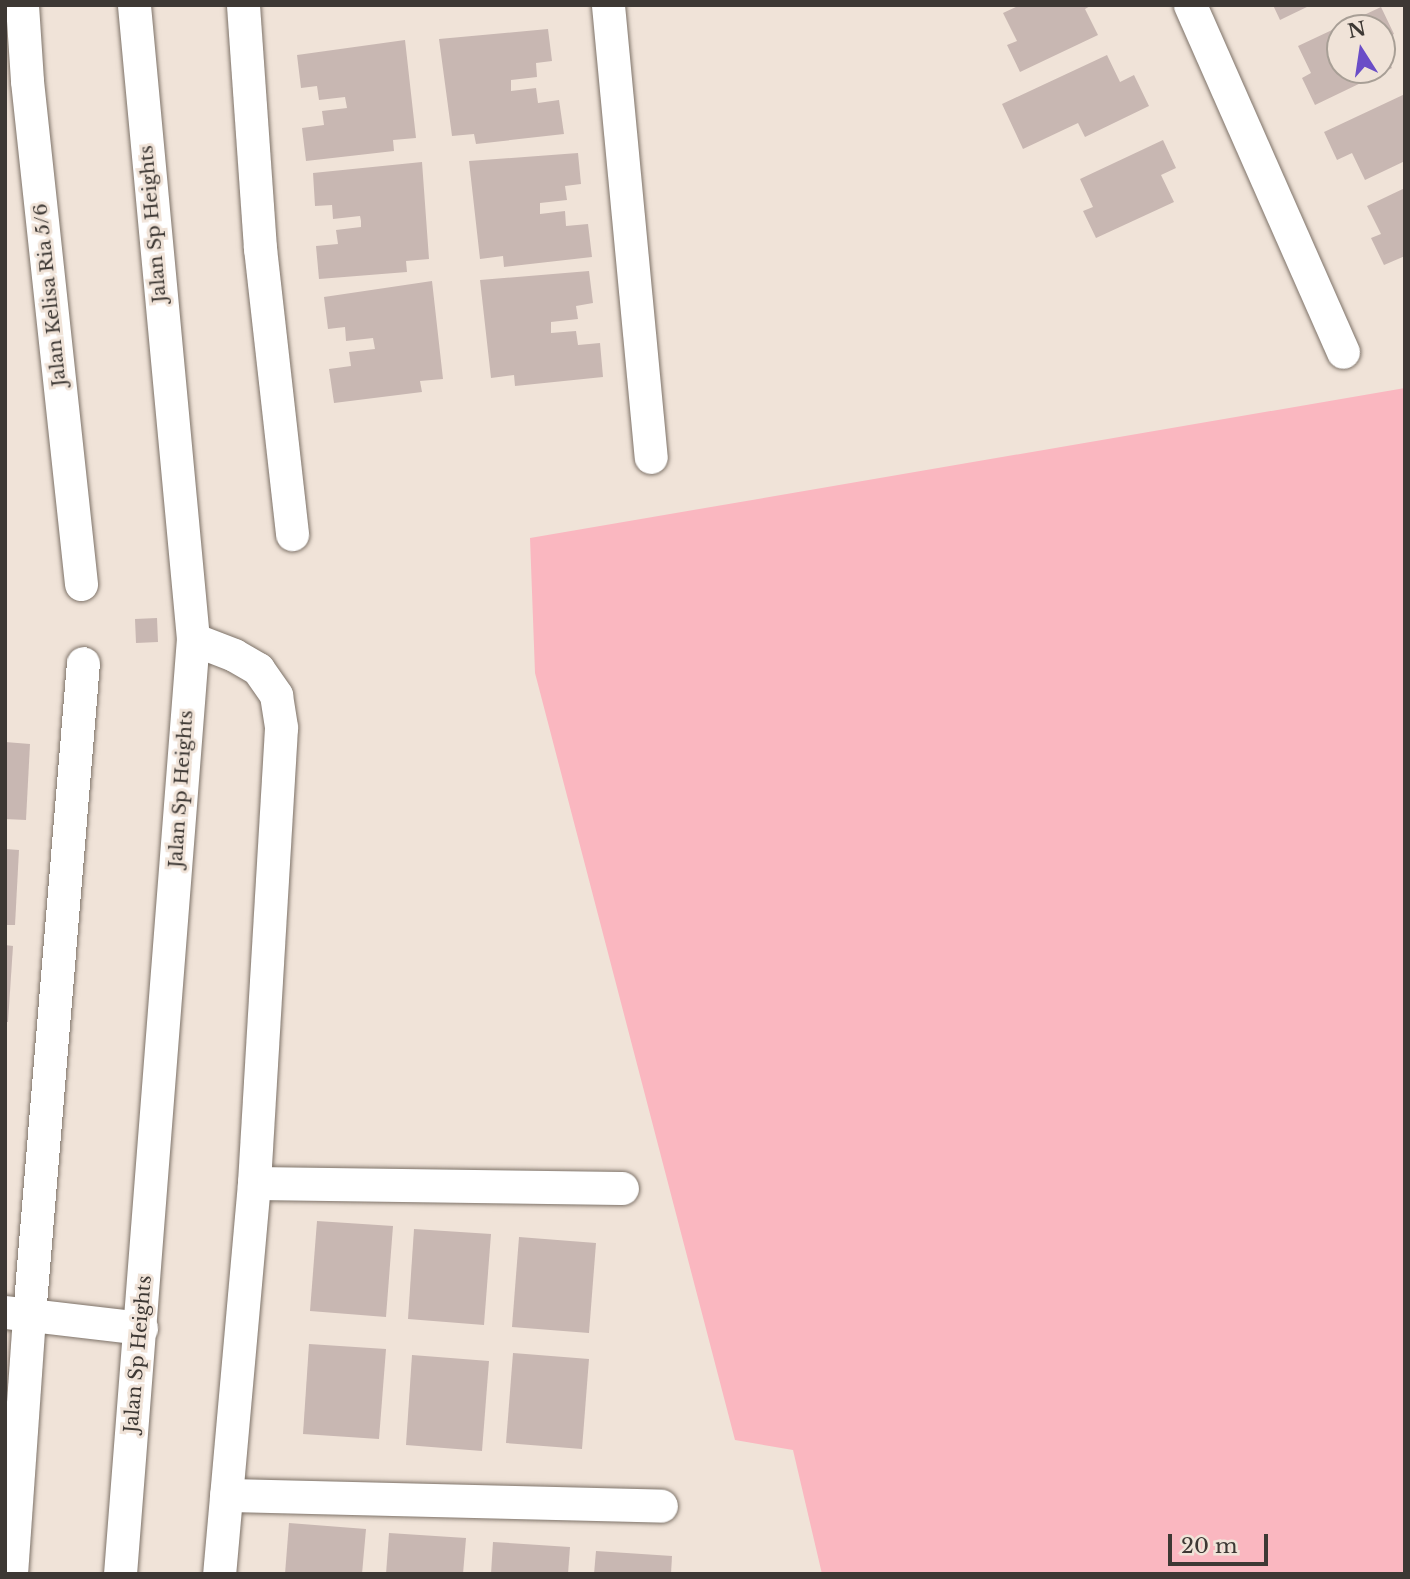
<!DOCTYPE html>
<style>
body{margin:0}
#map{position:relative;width:1410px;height:1579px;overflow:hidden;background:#f0e3d8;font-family:"Libre Baskerville",serif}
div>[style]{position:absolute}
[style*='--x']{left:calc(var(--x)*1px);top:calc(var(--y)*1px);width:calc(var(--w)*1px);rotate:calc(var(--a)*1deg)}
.green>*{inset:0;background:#fab7c0}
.building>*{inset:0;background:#c8b7b2}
.roads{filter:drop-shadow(0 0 2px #7d7268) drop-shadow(0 0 2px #7d7268)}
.minor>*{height:33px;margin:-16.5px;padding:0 16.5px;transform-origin:16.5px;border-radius:16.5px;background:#fff}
span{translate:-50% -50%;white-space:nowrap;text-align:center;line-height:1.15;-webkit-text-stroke:6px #f0e3d8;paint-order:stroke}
.street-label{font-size:19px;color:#3d3834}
.frame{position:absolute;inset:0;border:7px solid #3d3834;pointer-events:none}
.north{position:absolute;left:1326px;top:14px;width:70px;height:70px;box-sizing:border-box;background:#f0e3d8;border:2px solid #a89f96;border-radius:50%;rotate:348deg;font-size:19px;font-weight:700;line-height:28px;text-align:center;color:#3d3834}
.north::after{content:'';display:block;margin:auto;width:24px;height:32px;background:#6a4dc7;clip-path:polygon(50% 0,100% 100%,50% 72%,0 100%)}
.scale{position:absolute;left:1168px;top:1534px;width:100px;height:32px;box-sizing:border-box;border:4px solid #3d3834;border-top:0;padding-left:9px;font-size:21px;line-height:24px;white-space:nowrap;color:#3d3834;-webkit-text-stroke:5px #f0e3d8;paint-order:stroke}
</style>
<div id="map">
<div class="green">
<i style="clip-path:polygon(1405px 388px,1405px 1574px,822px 1574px,793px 1450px,735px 1440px,535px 673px,530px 538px)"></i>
</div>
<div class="building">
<i style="clip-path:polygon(1020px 5px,1092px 5px,1085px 9px,1098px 35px,1020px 72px,1007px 45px,1017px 41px,1003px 13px)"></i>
<i style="clip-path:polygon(1273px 5px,1311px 5px,1280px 20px)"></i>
<i style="clip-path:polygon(1381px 7px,1394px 34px,1382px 40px,1382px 28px,1340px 28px,1340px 70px,1382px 70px,1382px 46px,1392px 68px,1315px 105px,1302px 78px,1311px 73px,1298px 46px)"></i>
<i style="clip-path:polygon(548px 29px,552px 61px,536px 63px,537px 77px,511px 80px,511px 91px,536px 88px,538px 103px,559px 100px,564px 134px,476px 144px,474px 134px,452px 136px,439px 39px)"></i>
<i style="clip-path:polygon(405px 40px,416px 138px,393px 140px,394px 151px,306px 161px,302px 128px,324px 125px,322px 111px,347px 108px,345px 97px,319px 100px,317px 86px,301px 88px,297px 55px)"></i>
<i style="clip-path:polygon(1107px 55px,1120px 82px,1134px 75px,1149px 106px,1085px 137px,1078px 123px,1023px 149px,1002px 104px)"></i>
<i style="clip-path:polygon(1405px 94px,1405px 161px,1365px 180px,1352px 153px,1337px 160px,1324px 132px)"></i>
<i style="clip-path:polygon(1163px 140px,1176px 168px,1161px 175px,1174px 202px,1096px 238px,1083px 211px,1093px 207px,1080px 179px)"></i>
<i style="clip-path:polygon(578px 153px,581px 184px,565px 186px,567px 200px,540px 203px,540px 214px,565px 211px,566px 226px,588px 224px,592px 257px,504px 267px,503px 256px,480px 259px,469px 161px)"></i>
<i style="clip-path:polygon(422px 162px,429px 259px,406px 261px,407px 272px,319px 279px,316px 246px,338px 244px,336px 230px,361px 227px,361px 221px,360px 216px,333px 219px,332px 205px,315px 206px,313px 173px)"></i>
<i style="clip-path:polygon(1405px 188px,1405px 256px,1384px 265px,1371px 238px,1381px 234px,1367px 206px)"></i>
<i style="clip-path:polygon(589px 271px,593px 303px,576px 306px,578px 319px,551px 322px,551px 333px,576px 331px,578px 345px,600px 343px,603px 377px,515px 386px,514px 375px,491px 378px,480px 280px)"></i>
<i style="clip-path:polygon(432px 281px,443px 379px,420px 381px,422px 392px,334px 403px,329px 369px,351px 366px,349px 352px,375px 349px,373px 338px,346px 341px,345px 327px,328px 329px,324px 297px)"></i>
<i style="clip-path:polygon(157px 618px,158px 642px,136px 643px,135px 619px)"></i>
<i style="clip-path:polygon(5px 742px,30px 744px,26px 820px,5px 819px)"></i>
<i style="clip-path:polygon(5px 849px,19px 850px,15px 925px,5px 925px)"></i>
<i style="clip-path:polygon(5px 945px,13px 946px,8px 1022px,5px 1022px)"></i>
<i style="clip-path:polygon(317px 1221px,393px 1226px,386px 1317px,310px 1311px)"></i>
<i style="clip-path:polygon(414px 1229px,491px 1234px,484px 1325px,408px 1319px)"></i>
<i style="clip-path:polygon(519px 1237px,596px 1243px,589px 1333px,512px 1327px)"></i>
<i style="clip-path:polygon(309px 1344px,386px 1349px,379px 1439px,303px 1434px)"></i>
<i style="clip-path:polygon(513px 1353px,589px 1359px,582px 1449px,506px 1443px)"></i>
<i style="clip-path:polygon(412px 1355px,489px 1361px,482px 1451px,406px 1445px)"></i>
<i style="clip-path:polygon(289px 1523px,366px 1529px,362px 1574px,285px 1574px)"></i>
<i style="clip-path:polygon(389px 1533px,466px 1538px,463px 1574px,386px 1574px)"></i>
<i style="clip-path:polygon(493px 1542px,570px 1547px,568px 1574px,491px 1574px)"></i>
<i style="clip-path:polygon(596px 1551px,672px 1556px,671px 1574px,594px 1574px)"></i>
</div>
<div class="roads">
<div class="minor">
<i style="--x:22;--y:5;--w:76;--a:86.2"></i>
<i style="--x:27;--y:81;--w:506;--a:83.87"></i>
<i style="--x:243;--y:5;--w:244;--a:86"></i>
<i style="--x:260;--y:248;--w:288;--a:83.6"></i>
<i style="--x:608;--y:5;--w:454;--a:84.6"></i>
<i style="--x:1190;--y:5;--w:379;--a:66.2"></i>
<i style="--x:193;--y:639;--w:44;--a:21.3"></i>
<i style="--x:234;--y:655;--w:28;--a:30"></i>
<i style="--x:258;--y:669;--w:32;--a:55"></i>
<i style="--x:276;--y:695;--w:33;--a:81"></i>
<i style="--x:281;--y:728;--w:456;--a:93.4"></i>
<i style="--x:254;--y:1183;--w:393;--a:95.1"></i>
<i style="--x:254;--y:1183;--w:368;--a:0.8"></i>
<i style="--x:5;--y:1312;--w:137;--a:6.7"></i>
<i style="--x:226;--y:1495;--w:435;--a:1.4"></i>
<i style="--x:11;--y:1574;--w:260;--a:-86"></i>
<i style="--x:29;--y:1315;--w:654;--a:-85.27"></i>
<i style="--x:120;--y:1574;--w:938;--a:-85.54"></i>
<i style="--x:193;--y:639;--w:637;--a:-95.32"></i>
</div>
</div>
<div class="street-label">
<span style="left:153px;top:224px;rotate:-95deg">Jalan Sp Heights</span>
<span style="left:50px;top:295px;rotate:-96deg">Jalan Kelisa Ria 5/6</span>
<span style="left:181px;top:789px;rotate:-86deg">Jalan Sp Heights</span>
<span style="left:138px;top:1354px;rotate:-85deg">Jalan Sp Heights</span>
</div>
<div class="frame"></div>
<div class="north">N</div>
<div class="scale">20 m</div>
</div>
